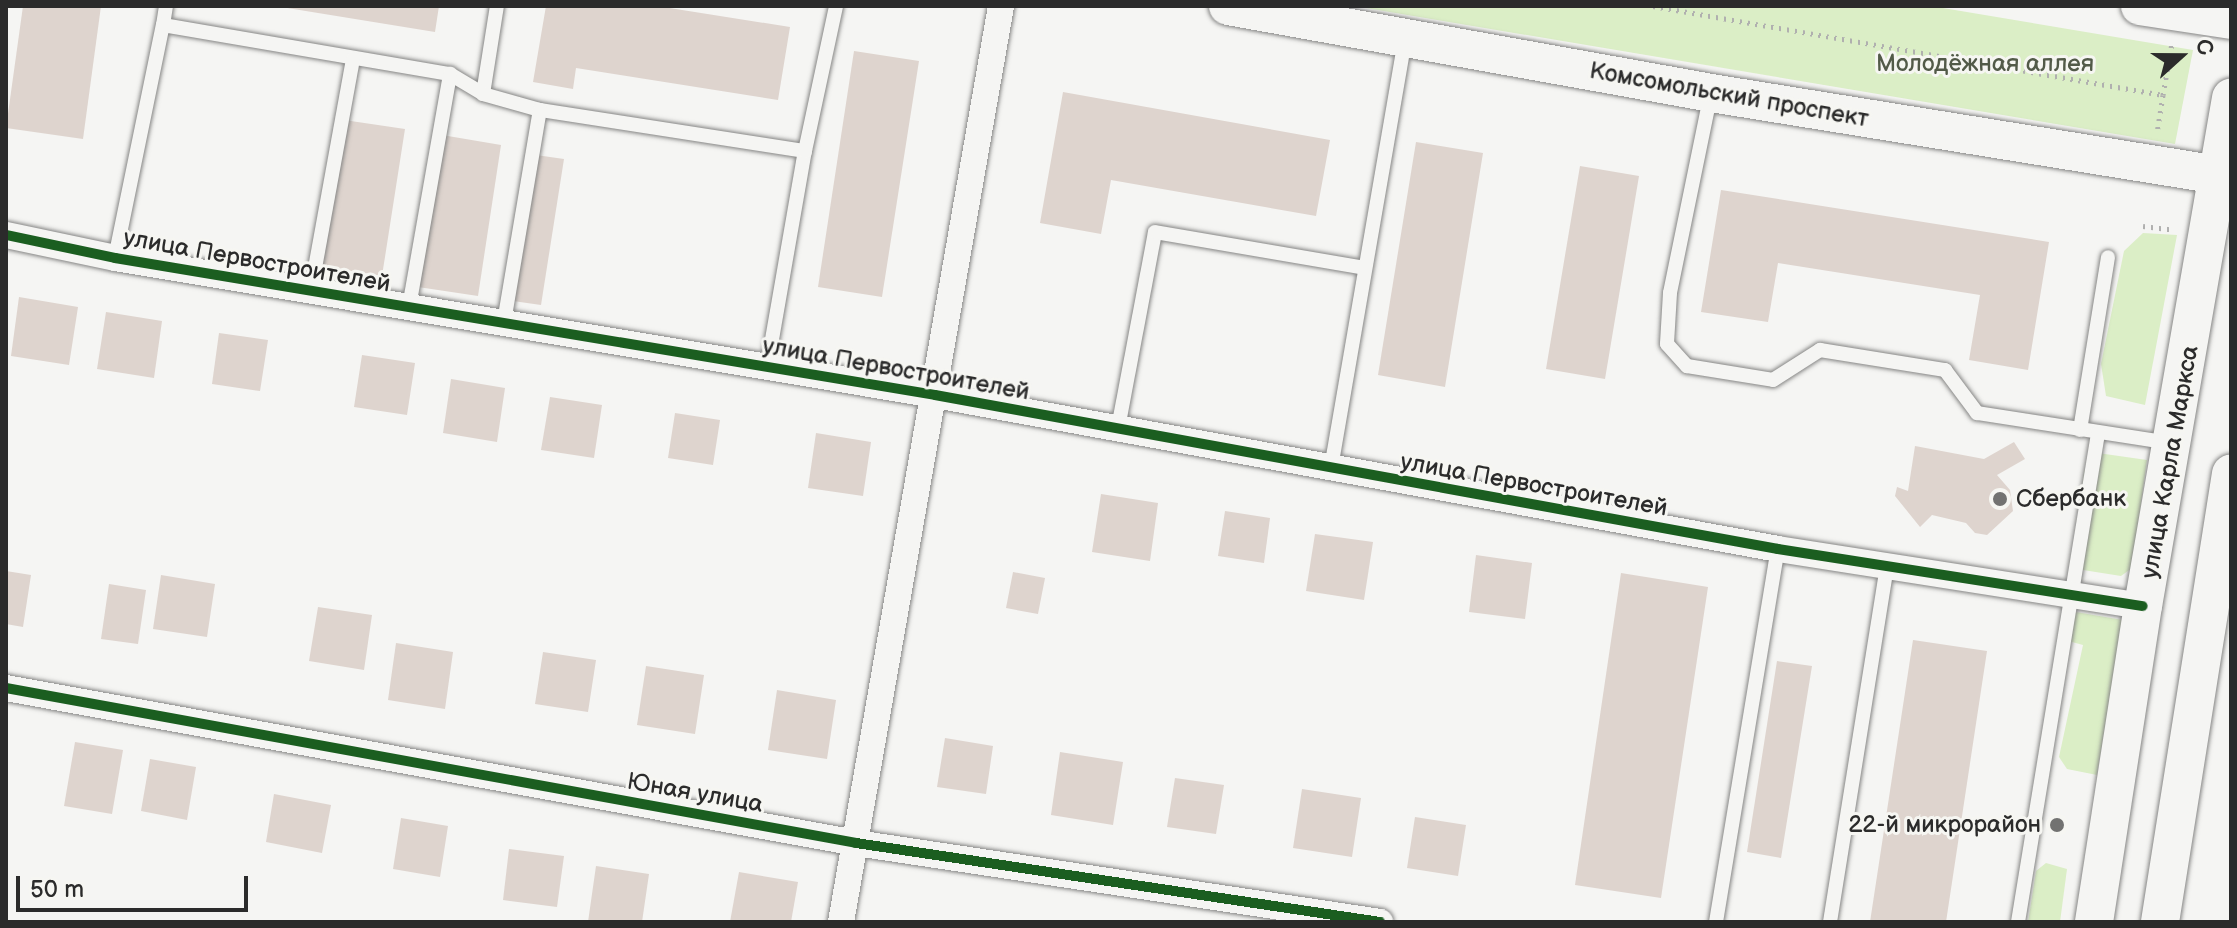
<!DOCTYPE html>
<meta charset="utf-8">
<style>
body{margin:0}
#map{position:relative;width:2237px;height:928px;overflow:hidden;background:#f5f5f3;font-family:"Balsamiq Sans",sans-serif}
div>[style]{position:absolute}
[style*='--x']{left:calc(var(--x)*1px);top:calc(var(--y)*1px);width:calc(var(--w)*1px);rotate:calc(var(--a)*1deg)}
.green>*{inset:0;background:#dbeec6}
.building>*{inset:0;background:#ded4ce}
.path>*{height:5px;margin-top:-2.5px;transform-origin:0;background:repeating-linear-gradient(90deg,#b0b0af 0 2px,transparent 0 8px)}
.roads{filter:drop-shadow(0 0 2px #868685) drop-shadow(0 0 2px #868685)}
.lane>*{height:14px;margin:-7px;padding:0 7px;transform-origin:7px;border-radius:7px;background:#f5f5f3}
.street>*{height:26px;margin:-13px;padding:0 13px;transform-origin:13px;border-radius:13px;background:#f5f5f3}
.secondary>*{height:38px;margin:-19px;padding:0 19px;transform-origin:19px;border-radius:19px;background:#f5f5f3}
.cycleway>*{height:10px;margin:-5px;padding:0 5px;transform-origin:5px;border-radius:5px;background:#1b5e20}
.dots>*{width:22px;height:22px;translate:-50% -50%;box-sizing:border-box;border:4px solid #f6f6f2;border-radius:50%}
span{translate:-50% -50%;white-space:nowrap;text-align:center;line-height:1.15;-webkit-text-stroke:6px #f6f6f2;paint-order:stroke}
.park-label{font-size:24px;color:#525a48}
.street-label{font-size:24px;color:#2b2b2b}
.poi-label{font-size:24px;color:#2b2b2b}
.left{translate:0 -50%;text-align:left}
.right{translate:-100% -50%;text-align:right}
.frame{position:absolute;inset:0;border:8px solid #2b2b2b;pointer-events:none}
.north{position:absolute;left:2141px;top:16px;width:80px;height:80px;-webkit-text-stroke:6px #f6f6f2;paint-order:stroke;rotate:69deg;font-size:22px;font-weight:700;line-height:32px;text-align:center;color:#2b2b2b}
.north::after{content:'';display:block;margin:auto;width:28px;height:36px;background:#2b2b2b;clip-path:polygon(50% 0,100% 100%,50% 72%,0 100%)}
.scale{position:absolute;left:16px;top:876px;width:232px;height:36px;box-sizing:border-box;border:4px solid #2b2b2b;border-top:0;padding-left:10px;font-size:24px;line-height:28px;white-space:nowrap;color:#2b2b2b;-webkit-text-stroke:6px #f6f6f2;paint-order:stroke}
</style>
<div id="map">
<div class="green">
<i style="clip-path:polygon(1354px 6px,1931px 6px,2193px 50px,2175px 144px)"></i>
<i style="clip-path:polygon(2143px 233px,2177px 235px,2145px 405px,2106px 396px,2101px 364px,2124px 251px)"></i>
<i style="clip-path:polygon(2098px 453px,2147px 460px,2132px 568px,2121px 576px,2083px 570px,2073px 561px,2084px 471px)"></i>
<i style="clip-path:polygon(2076px 612px,2123px 620px,2097px 775px,2067px 769px,2059px 757px,2083px 645px,2061px 639px)"></i>
<i style="clip-path:polygon(2046px 863px,2067px 869px,2060px 922px,2028px 922px,2036px 871px)"></i>
</div>
<div class="building">
<i style="clip-path:polygon(23px 6px,101px 6px,83px 139px,6px 128px)"></i>
<i style="clip-path:polygon(275px 6px,439px 6px,435px 32px)"></i>
<i style="clip-path:polygon(546px 6px,657px 6px,790px 27px,778px 100px,576px 68px,573px 89px,533px 82px)"></i>
<i style="clip-path:polygon(854px 51px,919px 61px,882px 297px,818px 287px)"></i>
<i style="clip-path:polygon(1063px 92px,1330px 140px,1316px 216px,1111px 180px,1101px 234px,1040px 223px)"></i>
<i style="clip-path:polygon(344px 120px,405px 129px,382px 276px,320px 266px)"></i>
<i style="clip-path:polygon(442px 135px,501px 145px,478px 296px,418px 287px)"></i>
<i style="clip-path:polygon(1416px 142px,1483px 153px,1445px 387px,1378px 375px)"></i>
<i style="clip-path:polygon(536px 155px,564px 159px,541px 305px,513px 301px)"></i>
<i style="clip-path:polygon(1580px 166px,1639px 176px,1605px 379px,1546px 369px)"></i>
<i style="clip-path:polygon(1721px 190px,2049px 242px,2028px 370px,1969px 360px,1980px 295px,1778px 263px,1768px 322px,1701px 312px)"></i>
<i style="clip-path:polygon(19px 297px,78px 307px,69px 365px,11px 356px)"></i>
<i style="clip-path:polygon(106px 312px,162px 321px,154px 378px,97px 369px)"></i>
<i style="clip-path:polygon(219px 333px,268px 340px,260px 391px,212px 384px)"></i>
<i style="clip-path:polygon(362px 355px,415px 363px,407px 415px,354px 407px)"></i>
<i style="clip-path:polygon(451px 379px,505px 388px,497px 442px,443px 433px)"></i>
<i style="clip-path:polygon(550px 397px,602px 405px,594px 458px,541px 450px)"></i>
<i style="clip-path:polygon(675px 413px,720px 420px,713px 465px,668px 458px)"></i>
<i style="clip-path:polygon(816px 433px,871px 442px,863px 496px,808px 488px)"></i>
<i style="clip-path:polygon(2014px 442px,2025px 459px,1997px 475px,2010px 490px,2013px 511px,1987px 535px,1975px 533px,1966px 523px,1932px 515px,1920px 527px,1895px 496px,1897px 487px,1908px 491px,1915px 446px,1984px 459px)"></i>
<i style="clip-path:polygon(1101px 494px,1158px 503px,1150px 561px,1092px 552px)"></i>
<i style="clip-path:polygon(1225px 511px,1270px 518px,1264px 563px,1218px 556px)"></i>
<i style="clip-path:polygon(1315px 534px,1373px 542px,1364px 600px,1306px 591px)"></i>
<i style="clip-path:polygon(1476px 555px,1532px 563px,1525px 619px,1469px 612px)"></i>
<i style="clip-path:polygon(6px 571px,31px 575px,23px 627px,6px 624px)"></i>
<i style="clip-path:polygon(1013px 572px,1045px 578px,1038px 614px,1006px 608px)"></i>
<i style="clip-path:polygon(1621px 573px,1708px 587px,1661px 898px,1575px 885px)"></i>
<i style="clip-path:polygon(161px 575px,215px 584px,207px 637px,153px 629px)"></i>
<i style="clip-path:polygon(109px 584px,146px 590px,138px 644px,101px 639px)"></i>
<i style="clip-path:polygon(318px 607px,372px 615px,364px 670px,309px 661px)"></i>
<i style="clip-path:polygon(1913px 640px,1987px 651px,1946px 922px,1870px 922px)"></i>
<i style="clip-path:polygon(396px 643px,453px 652px,445px 709px,388px 700px)"></i>
<i style="clip-path:polygon(543px 652px,596px 660px,588px 712px,535px 704px)"></i>
<i style="clip-path:polygon(1777px 661px,1812px 666px,1781px 858px,1747px 852px)"></i>
<i style="clip-path:polygon(646px 666px,704px 675px,695px 734px,637px 725px)"></i>
<i style="clip-path:polygon(777px 690px,836px 700px,827px 759px,768px 750px)"></i>
<i style="clip-path:polygon(945px 738px,993px 746px,986px 794px,937px 787px)"></i>
<i style="clip-path:polygon(75px 742px,123px 750px,112px 814px,64px 806px)"></i>
<i style="clip-path:polygon(1060px 752px,1123px 762px,1113px 825px,1051px 815px)"></i>
<i style="clip-path:polygon(150px 759px,196px 767px,187px 820px,141px 811px)"></i>
<i style="clip-path:polygon(1175px 778px,1224px 785px,1216px 834px,1167px 827px)"></i>
<i style="clip-path:polygon(1302px 789px,1361px 798px,1352px 857px,1293px 848px)"></i>
<i style="clip-path:polygon(274px 794px,331px 805px,322px 853px,266px 842px)"></i>
<i style="clip-path:polygon(1415px 817px,1466px 825px,1458px 876px,1407px 868px)"></i>
<i style="clip-path:polygon(401px 818px,448px 826px,440px 877px,393px 869px)"></i>
<i style="clip-path:polygon(509px 849px,564px 856px,557px 907px,503px 900px)"></i>
<i style="clip-path:polygon(596px 866px,649px 874px,642px 922px,588px 922px)"></i>
<i style="clip-path:polygon(739px 872px,798px 882px,791px 922px,730px 922px)"></i>
</div>
<div class="path">
<i style="--x:1653;--y:6;--w:518;--a:9.9"></i>
<i style="--x:2163;--y:95;--w:36;--a:99"></i>
<i style="--x:2163;--y:95;--w:53;--a:-80.2"></i>
<i style="--x:2143;--y:226;--w:31;--a:7"></i>
</div>
<div class="roads">
<div class="lane">
<i style="--x:163;--y:25;--w:19;--a:-81"></i>
<i style="--x:1711;--y:93;--w:204;--a:101.6"></i>
<i style="--x:1670;--y:293;--w:51;--a:93.4"></i>
<i style="--x:1667;--y:344;--w:30;--a:48"></i>
<i style="--x:1687;--y:366;--w:87;--a:9.2"></i>
<i style="--x:1773;--y:380;--w:56;--a:-32.6"></i>
<i style="--x:1820;--y:350;--w:127;--a:9.1"></i>
<i style="--x:1945;--y:370;--w:54;--a:53.3"></i>
<i style="--x:1977;--y:413;--w:196;--a:8.8"></i>
<i style="--x:483;--y:94;--w:89;--a:-81"></i>
<i style="--x:115;--y:258;--w:238;--a:-78.4"></i>
<i style="--x:163;--y:25;--w:291;--a:9.7"></i>
<i style="--x:450;--y:74;--w:39;--a:31"></i>
<i style="--x:483;--y:94;--w:59;--a:15.7"></i>
<i style="--x:540;--y:110;--w:268;--a:8.8"></i>
<i style="--x:311;--y:290;--w:235;--a:-79.7"></i>
<i style="--x:409;--y:307;--w:237;--a:-80"></i>
<i style="--x:504;--y:322;--w:215;--a:-80.4"></i>
<i style="--x:767;--y:368;--w:220;--a:-80.1"></i>
<i style="--x:805;--y:151;--w:148;--a:-77.9"></i>
<i style="--x:1118;--y:428;--w:199;--a:-79.3"></i>
<i style="--x:1155;--y:232;--w:213;--a:9.7"></i>
<i style="--x:2080;--y:430;--w:175;--a:-80.8"></i>
<i style="--x:1331;--y:468;--w:435;--a:-80.2"></i>
<i style="--x:1716;--y:922;--w:378;--a:-80.6"></i>
<i style="--x:1830;--y:922;--w:360;--a:-80.9"></i>
<i style="--x:2018;--y:922;--w:496;--a:-80.7"></i>
</div>
<div class="street">
<i style="--x:6;--y:235;--w:111;--a:11.9"></i>
<i style="--x:115;--y:258;--w:831;--a:9.48"></i>
<i style="--x:935;--y:395;--w:857;--a:10.35"></i>
<i style="--x:1778;--y:549;--w:369;--a:8.9"></i>
<i style="--x:6;--y:688;--w:864;--a:10.33"></i>
<i style="--x:856;--y:843;--w:530;--a:8.57"></i>
<i style="--x:841;--y:922;--w:930;--a:-80.09"></i>
</div>
<div class="secondary">
<i style="--x:1228;--y:6;--w:491;--a:10.2"></i>
<i style="--x:1711;--y:93;--w:527;--a:9.18"></i>
<i style="--x:2140;--y:6;--w:92;--a:8.7"></i>
<i style="--x:2094;--y:922;--w:320;--a:-81.2"></i>
<i style="--x:2143;--y:606;--w:516;--a:-80.17"></i>
<i style="--x:2160;--y:922;--w:454;--a:-81"></i>
</div>
</div>
<div class="cycleway">
<i style="--x:6;--y:235;--w:111;--a:11.9"></i>
<i style="--x:115;--y:258;--w:831;--a:9.48"></i>
<i style="--x:935;--y:395;--w:857;--a:10.35"></i>
<i style="--x:1778;--y:549;--w:369;--a:8.9"></i>
<i style="--x:6;--y:688;--w:864;--a:10.33"></i>
<i style="--x:856;--y:843;--w:530;--a:8.57"></i>
</div>
<div class="dots">
<i style="left:2000px;top:499px;background:#727271"></i>
<i style="left:2057px;top:825px;background:#727271"></i>
</div>
<div class="park-label">
<span style="left:1985px;top:64px">Молодёжная аллея</span>
</div>
<div class="street-label">
<span style="left:1729px;top:95px;rotate:10deg">Комсомольский проспект</span>
<span style="left:257px;top:261px;rotate:10deg">улица Первостроителей</span>
<span style="left:896px;top:369px;rotate:10deg">улица Первостроителей</span>
<span style="left:2170px;top:462px;rotate:-80deg">улица Карла Маркса</span>
<span style="left:1534px;top:485px;rotate:10deg">улица Первостроителей</span>
<span style="left:695px;top:793px;rotate:10deg">Юная улица</span>
</div>
<div class="poi-label">
<span class="left" style="left:2016px;top:499px">Сбербанк</span>
<span class="right" style="left:2041px;top:825px">22-й микрорайон</span>
</div>
<div class="frame"></div>
<div class="north">С</div>
<div class="scale">50 m</div>
</div>
